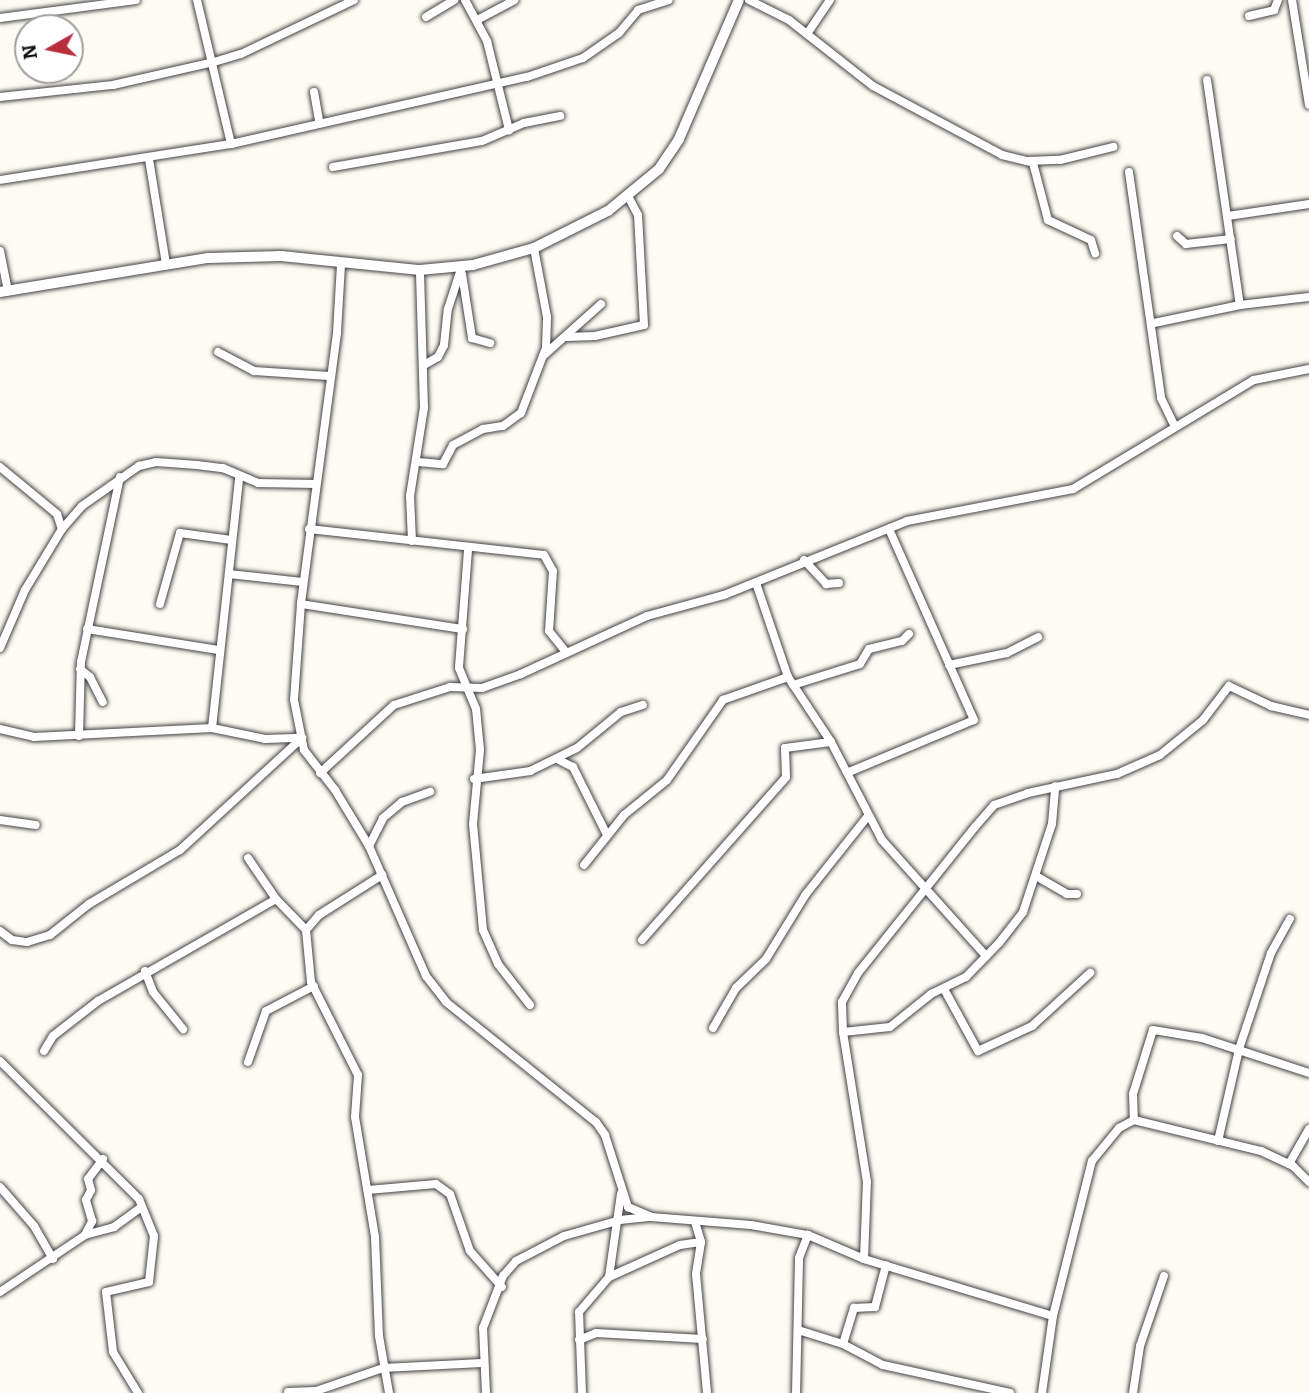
<!DOCTYPE html>
<style>
body{margin:0}
#map{position:relative;width:1309px;height:1393px;overflow:hidden;background:#fefbf2;font-family:Bitter,serif}
div>[style]{position:absolute}
[style*='--x']{left:calc(var(--x)*1px);top:calc(var(--y)*1px);width:calc(var(--w)*1px);rotate:calc(var(--a)*1deg)}
.roads{filter:drop-shadow(0 0 2px #424242) drop-shadow(0 0 2px #424242)}
.minor>*{height:8px;margin:-4px;padding:0 4px;transform-origin:4px;border-radius:4px;background:#fff}
.tertiary>*{height:10px;margin:-5px;padding:0 5px;transform-origin:5px;border-radius:5px;background:#fff}
span{translate:-50% -50%;white-space:nowrap;text-align:center;line-height:1.15;-webkit-text-stroke:7px #fff;paint-order:stroke}
.north{position:absolute;left:14px;top:14px;width:70px;height:70px;box-sizing:border-box;background:#fff;border:2px solid #9f9f9f;border-radius:50%;rotate:261deg;font-size:19px;font-weight:700;line-height:28px;text-align:center;color:#0f0f0f}
.north::after{content:'';display:block;margin:auto;width:24px;height:32px;background:#b92d3d;clip-path:polygon(50% 0,100% 100%,50% 72%,0 100%)}
</style>
<div id="map">
<div class="roads">
<div class="minor">
<i style="--x:197;--y:0;--w:148;--a:76.7"></i>
<i style="--x:465;--y:0;--w:47;--a:61.8"></i>
<i style="--x:487;--y:41;--w:92;--a:76.1"></i>
<i style="--x:749;--y:0;--w:45;--a:26.6"></i>
<i style="--x:789;--y:20;--w:107;--a:38.2"></i>
<i style="--x:873;--y:86;--w:146;--a:28.1"></i>
<i style="--x:1002;--y:155;--w:32;--a:14"></i>
<i style="--x:1033;--y:163;--w:59;--a:75.3"></i>
<i style="--x:1048;--y:220;--w:47;--a:24.9"></i>
<i style="--x:1091;--y:240;--w:14;--a:73"></i>
<i style="--x:1292;--y:0;--w:106;--a:80.8"></i>
<i style="--x:1249;--y:16;--w:26;--a:-13"></i>
<i style="--x:1274;--y:10;--w:11;--a:-68"></i>
<i style="--x:426;--y:17;--w:33;--a:-31"></i>
<i style="--x:0;--y:18;--w:137;--a:-7.5"></i>
<i style="--x:479;--y:19;--w:40;--a:-28"></i>
<i style="--x:807;--y:34;--w:41;--a:-55.9"></i>
<i style="--x:1207;--y:80;--w:227;--a:81.7"></i>
<i style="--x:314;--y:92;--w:29;--a:80"></i>
<i style="--x:0;--y:97;--w:114;--a:-6.1"></i>
<i style="--x:113;--y:85;--w:104;--a:-12.8"></i>
<i style="--x:214;--y:62;--w:28;--a:-17"></i>
<i style="--x:241;--y:54;--w:125;--a:-25.5"></i>
<i style="--x:149;--y:159;--w:106;--a:80.8"></i>
<i style="--x:1027;--y:161;--w:33;--a:-2"></i>
<i style="--x:1060;--y:160;--w:55;--a:-13.8"></i>
<i style="--x:333;--y:167;--w:151;--a:-9.9"></i>
<i style="--x:482;--y:141;--w:46;--a:-23.2"></i>
<i style="--x:524;--y:123;--w:37;--a:-11"></i>
<i style="--x:1129;--y:172;--w:228;--a:81.9"></i>
<i style="--x:1161;--y:398;--w:30;--a:64"></i>
<i style="--x:0;--y:180;--w:234;--a:-8.9"></i>
<i style="--x:231;--y:144;--w:303;--a:-12.8"></i>
<i style="--x:527;--y:77;--w:59;--a:-18.7"></i>
<i style="--x:583;--y:58;--w:44;--a:-34.8"></i>
<i style="--x:619;--y:33;--w:30;--a:-50"></i>
<i style="--x:638;--y:10;--w:32;--a:-18"></i>
<i style="--x:1228;--y:216;--w:82;--a:-8.4"></i>
<i style="--x:1177;--y:236;--w:12;--a:42"></i>
<i style="--x:1186;--y:244;--w:45;--a:-6.3"></i>
<i style="--x:0;--y:251;--w:41;--a:78.7"></i>
<i style="--x:341;--y:265;--w:68;--a:93.4"></i>
<i style="--x:337;--y:333;--w:273;--a:97.6"></i>
<i style="--x:301;--y:604;--w:96;--a:94.2"></i>
<i style="--x:294;--y:700;--w:51;--a:78.7"></i>
<i style="--x:304;--y:750;--w:51;--a:52.2"></i>
<i style="--x:335;--y:790;--w:66;--a:58.7"></i>
<i style="--x:369;--y:846;--w:142;--a:66.3"></i>
<i style="--x:426;--y:976;--w:33;--a:52"></i>
<i style="--x:446;--y:1002;--w:192;--a:38.7"></i>
<i style="--x:596;--y:1122;--w:16;--a:55"></i>
<i style="--x:605;--y:1135;--w:76;--a:72.3"></i>
<i style="--x:628;--y:1207;--w:25;--a:23"></i>
<i style="--x:462;--y:274;--w:65;--a:81.1"></i>
<i style="--x:472;--y:338;--w:19;--a:16"></i>
<i style="--x:1154;--y:323;--w:88;--a:-11.8"></i>
<i style="--x:1240;--y:305;--w:69;--a:-6.6"></i>
<i style="--x:566;--y:337;--w:29;--a:-2"></i>
<i style="--x:595;--y:336;--w:50;--a:-12.7"></i>
<i style="--x:644;--y:325;--w:110;--a:-93.1"></i>
<i style="--x:638;--y:215;--w:21;--a:-118"></i>
<i style="--x:218;--y:352;--w:41;--a:27.8"></i>
<i style="--x:254;--y:371;--w:75;--a:3.8"></i>
<i style="--x:543;--y:356;--w:78;--a:-41.9"></i>
<i style="--x:424;--y:365;--w:16;--a:-30"></i>
<i style="--x:438;--y:357;--w:13;--a:-63"></i>
<i style="--x:444;--y:345;--w:36;--a:-84"></i>
<i style="--x:448;--y:309;--w:45;--a:-72"></i>
<i style="--x:418;--y:462;--w:25;--a:5"></i>
<i style="--x:443;--y:464;--w:21;--a:-62"></i>
<i style="--x:453;--y:445;--w:34;--a:-28"></i>
<i style="--x:483;--y:429;--w:20;--a:-9"></i>
<i style="--x:503;--y:426;--w:22;--a:-36"></i>
<i style="--x:521;--y:413;--w:70;--a:-69"></i>
<i style="--x:546;--y:348;--w:31;--a:-88"></i>
<i style="--x:547;--y:317;--w:70;--a:-100.7"></i>
<i style="--x:0;--y:467;--w:74;--a:39.5"></i>
<i style="--x:57;--y:514;--w:16;--a:72"></i>
<i style="--x:309;--y:529;--w:236;--a:6.3"></i>
<i style="--x:544;--y:555;--w:18;--a:61"></i>
<i style="--x:553;--y:571;--w:60;--a:93.8"></i>
<i style="--x:549;--y:631;--w:26;--a:51"></i>
<i style="--x:412;--y:541;--w:45;--a:-92.5"></i>
<i style="--x:410;--y:496;--w:89;--a:-81"></i>
<i style="--x:424;--y:408;--w:138;--a:-91.7"></i>
<i style="--x:468;--y:550;--w:118;--a:94.4"></i>
<i style="--x:459;--y:668;--w:44;--a:67.5"></i>
<i style="--x:476;--y:709;--w:41;--a:84.4"></i>
<i style="--x:480;--y:750;--w:74;--a:95.4"></i>
<i style="--x:473;--y:824;--w:106;--a:84.6"></i>
<i style="--x:483;--y:930;--w:37;--a:66"></i>
<i style="--x:498;--y:964;--w:52;--a:52"></i>
<i style="--x:804;--y:560;--w:33;--a:47"></i>
<i style="--x:826;--y:584;--w:13;--a:-4"></i>
<i style="--x:229;--y:574;--w:74;--a:6.2"></i>
<i style="--x:756;--y:583;--w:99;--a:71.2"></i>
<i style="--x:788;--y:677;--w:78;--a:56.5"></i>
<i style="--x:831;--y:742;--w:110;--a:62.5"></i>
<i style="--x:882;--y:840;--w:156;--a:48.1"></i>
<i style="--x:160;--y:604;--w:74;--a:-74.3"></i>
<i style="--x:180;--y:533;--w:52;--a:7.7"></i>
<i style="--x:301;--y:604;--w:164;--a:8.8"></i>
<i style="--x:87;--y:629;--w:133;--a:9.1"></i>
<i style="--x:0;--y:648;--w:63;--a:-66.7"></i>
<i style="--x:25;--y:590;--w:71;--a:-58.8"></i>
<i style="--x:62;--y:529;--w:30;--a:-49"></i>
<i style="--x:82;--y:506;--w:70;--a:-35.1"></i>
<i style="--x:139;--y:466;--w:17;--a:-13"></i>
<i style="--x:156;--y:462;--w:41;--a:4.2"></i>
<i style="--x:197;--y:465;--w:26;--a:7"></i>
<i style="--x:223;--y:468;--w:38;--a:23"></i>
<i style="--x:258;--y:483;--w:56;--a:1"></i>
<i style="--x:949;--y:665;--w:59;--a:-11.7"></i>
<i style="--x:1007;--y:653;--w:35;--a:-27"></i>
<i style="--x:80;--y:669;--w:13;--a:39"></i>
<i style="--x:90;--y:677;--w:28;--a:63"></i>
<i style="--x:793;--y:685;--w:70;--a:-17.4"></i>
<i style="--x:860;--y:664;--w:17;--a:-59"></i>
<i style="--x:869;--y:649;--w:34;--a:-14"></i>
<i style="--x:902;--y:641;--w:10;--a:-45"></i>
<i style="--x:212;--y:728;--w:251;--a:-83.8"></i>
<i style="--x:0;--y:729;--w:35;--a:13"></i>
<i style="--x:34;--y:737;--w:178;--a:-2.9"></i>
<i style="--x:212;--y:728;--w:54;--a:11.7"></i>
<i style="--x:265;--y:739;--w:37;--a:-2"></i>
<i style="--x:79;--y:736;--w:74;--a:-88.5"></i>
<i style="--x:81;--y:662;--w:189;--a:-78.1"></i>
<i style="--x:557;--y:759;--w:18;--a:27"></i>
<i style="--x:573;--y:767;--w:74;--a:63.4"></i>
<i style="--x:849;--y:772;--w:135;--a:-22.6"></i>
<i style="--x:974;--y:720;--w:209;--a:-114"></i>
<i style="--x:320;--y:773;--w:100;--a:-42.6"></i>
<i style="--x:394;--y:705;--w:59;--a:-17.8"></i>
<i style="--x:450;--y:687;--w:32;--a:2"></i>
<i style="--x:482;--y:688;--w:41;--a:-19.7"></i>
<i style="--x:521;--y:674;--w:139;--a:-24.7"></i>
<i style="--x:647;--y:616;--w:80;--a:-15.3"></i>
<i style="--x:724;--y:595;--w:197;--a:-22"></i>
<i style="--x:907;--y:521;--w:169;--a:-10.9"></i>
<i style="--x:1073;--y:489;--w:211;--a:-31.1"></i>
<i style="--x:1254;--y:380;--w:56;--a:-11.3"></i>
<i style="--x:474;--y:779;--w:57;--a:-8.1"></i>
<i style="--x:530;--y:771;--w:52;--a:-26.1"></i>
<i style="--x:577;--y:748;--w:57;--a:-39.3"></i>
<i style="--x:621;--y:712;--w:23;--a:-18"></i>
<i style="--x:0;--y:820;--w:36;--a:8"></i>
<i style="--x:369;--y:846;--w:31;--a:-63"></i>
<i style="--x:383;--y:818;--w:25;--a:-40"></i>
<i style="--x:402;--y:802;--w:30;--a:-20"></i>
<i style="--x:248;--y:858;--w:50;--a:55.7"></i>
<i style="--x:276;--y:899;--w:43;--a:45.9"></i>
<i style="--x:306;--y:930;--w:20;--a:-49"></i>
<i style="--x:319;--y:915;--w:75;--a:-32.4"></i>
<i style="--x:584;--y:865;--w:64;--a:-51.3"></i>
<i style="--x:624;--y:815;--w:55;--a:-39.1"></i>
<i style="--x:667;--y:780;--w:98;--a:-55"></i>
<i style="--x:723;--y:700;--w:69;--a:-19.5"></i>
<i style="--x:1036;--y:876;--w:36;--a:30"></i>
<i style="--x:1067;--y:894;--w:10;--a:0"></i>
<i style="--x:306;--y:930;--w:52;--a:84.5"></i>
<i style="--x:311;--y:982;--w:104;--a:63.2"></i>
<i style="--x:358;--y:1075;--w:42;--a:94.1"></i>
<i style="--x:355;--y:1117;--w:122;--a:80.5"></i>
<i style="--x:375;--y:1237;--w:99;--a:87.7"></i>
<i style="--x:379;--y:1336;--w:58;--a:80"></i>
<i style="--x:0;--y:931;--w:15;--a:37"></i>
<i style="--x:12;--y:940;--w:15;--a:8"></i>
<i style="--x:27;--y:942;--w:24;--a:-17"></i>
<i style="--x:50;--y:935;--w:50;--a:-38.5"></i>
<i style="--x:89;--y:904;--w:106;--a:-30.7"></i>
<i style="--x:180;--y:850;--w:166;--a:-42.6"></i>
<i style="--x:642;--y:940;--w:217;--a:-48.5"></i>
<i style="--x:786;--y:777;--w:29;--a:-92"></i>
<i style="--x:785;--y:748;--w:46;--a:-7.4"></i>
<i style="--x:145;--y:971;--w:22;--a:69"></i>
<i style="--x:153;--y:992;--w:48;--a:51"></i>
<i style="--x:944;--y:989;--w:71;--a:61.3"></i>
<i style="--x:978;--y:1051;--w:60;--a:-24.8"></i>
<i style="--x:1032;--y:1026;--w:79;--a:-42.4"></i>
<i style="--x:713;--y:1028;--w:46;--a:-60.1"></i>
<i style="--x:736;--y:988;--w:42;--a:-44"></i>
<i style="--x:766;--y:959;--w:76;--a:-58.4"></i>
<i style="--x:806;--y:894;--w:100;--a:-51.5"></i>
<i style="--x:843;--y:1032;--w:47;--a:-6.1"></i>
<i style="--x:890;--y:1027;--w:53;--a:-38.8"></i>
<i style="--x:931;--y:994;--w:39;--a:-26"></i>
<i style="--x:966;--y:977;--w:47;--a:-45.9"></i>
<i style="--x:999;--y:943;--w:39;--a:-52"></i>
<i style="--x:1023;--y:912;--w:93;--a:-71.8"></i>
<i style="--x:1052;--y:824;--w:38;--a:-85"></i>
<i style="--x:44;--y:1051;--w:17;--a:-59"></i>
<i style="--x:53;--y:1036;--w:57;--a:-37.9"></i>
<i style="--x:98;--y:1001;--w:205;--a:-29.8"></i>
<i style="--x:0;--y:1061;--w:196;--a:44.8"></i>
<i style="--x:139;--y:1199;--w:40;--a:68"></i>
<i style="--x:154;--y:1236;--w:46;--a:96.2"></i>
<i style="--x:149;--y:1282;--w:44;--a:166.9"></i>
<i style="--x:106;--y:1292;--w:60;--a:83.3"></i>
<i style="--x:113;--y:1352;--w:48;--a:58.6"></i>
<i style="--x:248;--y:1062;--w:54;--a:-70.6"></i>
<i style="--x:266;--y:1011;--w:54;--a:-27.5"></i>
<i style="--x:1309;--y:1073;--w:113;--a:-161.9"></i>
<i style="--x:1202;--y:1038;--w:50;--a:-170.7"></i>
<i style="--x:1153;--y:1030;--w:67;--a:107.4"></i>
<i style="--x:1133;--y:1094;--w:26;--a:88"></i>
<i style="--x:1134;--y:1120;--w:131;--a:13.7"></i>
<i style="--x:1261;--y:1151;--w:35;--a:25"></i>
<i style="--x:1293;--y:1166;--w:23;--a:45"></i>
<i style="--x:1218;--y:1141;--w:94;--a:-77.1"></i>
<i style="--x:1239;--y:1049;--w:101;--a:-71.6"></i>
<i style="--x:1271;--y:953;--w:39;--a:-61"></i>
<i style="--x:1289;--y:1164;--w:40;--a:-60.3"></i>
<i style="--x:0;--y:1187;--w:52;--a:48.9"></i>
<i style="--x:34;--y:1226;--w:38;--a:60"></i>
<i style="--x:368;--y:1190;--w:68;--a:-5"></i>
<i style="--x:436;--y:1184;--w:17;--a:36"></i>
<i style="--x:450;--y:1194;--w:60;--a:70.7"></i>
<i style="--x:470;--y:1251;--w:48;--a:48.4"></i>
<i style="--x:695;--y:1222;--w:21;--a:73"></i>
<i style="--x:701;--y:1242;--w:32;--a:99"></i>
<i style="--x:696;--y:1274;--w:120;--a:84.7"></i>
<i style="--x:85;--y:1235;--w:30;--a:-15"></i>
<i style="--x:114;--y:1227;--w:34;--a:-36"></i>
<i style="--x:864;--y:1259;--w:77;--a:-87.8"></i>
<i style="--x:867;--y:1182;--w:152;--a:-99.1"></i>
<i style="--x:843;--y:1032;--w:30;--a:-92"></i>
<i style="--x:842;--y:1002;--w:33;--a:-61"></i>
<i style="--x:858;--y:973;--w:187;--a:-51.3"></i>
<i style="--x:975;--y:827;--w:29;--a:-49"></i>
<i style="--x:994;--y:805;--w:36;--a:-19"></i>
<i style="--x:1028;--y:793;--w:91;--a:-12.1"></i>
<i style="--x:1117;--y:774;--w:47;--a:-23.8"></i>
<i style="--x:1160;--y:755;--w:55;--a:-39.1"></i>
<i style="--x:1203;--y:720;--w:43;--a:-52.6"></i>
<i style="--x:1229;--y:686;--w:47;--a:25.5"></i>
<i style="--x:1271;--y:706;--w:39;--a:13"></i>
<i style="--x:609;--y:1277;--w:78;--a:-24.3"></i>
<i style="--x:680;--y:1245;--w:21;--a:-8"></i>
<i style="--x:0;--y:1292;--w:102;--a:-33.8"></i>
<i style="--x:85;--y:1235;--w:16;--a:-63"></i>
<i style="--x:92;--y:1221;--w:22;--a:-106"></i>
<i style="--x:86;--y:1200;--w:11;--a:-63"></i>
<i style="--x:91;--y:1190;--w:11;--a:-105"></i>
<i style="--x:88;--y:1179;--w:25;--a:-53"></i>
<i style="--x:798;--y:1330;--w:47;--a:17.3"></i>
<i style="--x:843;--y:1344;--w:45;--a:27.7"></i>
<i style="--x:883;--y:1365;--w:130;--a:12.4"></i>
<i style="--x:579;--y:1340;--w:18;--a:-22"></i>
<i style="--x:596;--y:1333;--w:107;--a:3.2"></i>
<i style="--x:843;--y:1344;--w:38;--a:-73"></i>
<i style="--x:854;--y:1308;--w:21;--a:-3"></i>
<i style="--x:875;--y:1307;--w:43;--a:-75.3"></i>
<i style="--x:288;--y:1392;--w:28;--a:-2"></i>
<i style="--x:316;--y:1391;--w:71;--a:-18.9"></i>
<i style="--x:383;--y:1368;--w:99;--a:-2.9"></i>
<i style="--x:486;--y:1393;--w:65;--a:-92.6"></i>
<i style="--x:483;--y:1328;--w:56;--a:-69"></i>
<i style="--x:503;--y:1276;--w:20;--a:-49"></i>
<i style="--x:516;--y:1261;--w:54;--a:-27.5"></i>
<i style="--x:564;--y:1236;--w:58;--a:-15.9"></i>
<i style="--x:620;--y:1220;--w:31;--a:-6"></i>
<i style="--x:651;--y:1217;--w:100;--a:4.6"></i>
<i style="--x:751;--y:1225;--w:58;--a:10"></i>
<i style="--x:808;--y:1235;--w:61;--a:23.2"></i>
<i style="--x:864;--y:1259;--w:197;--a:16.8"></i>
<i style="--x:582;--y:1393;--w:81;--a:-92.1"></i>
<i style="--x:579;--y:1312;--w:46;--a:-49.4"></i>
<i style="--x:609;--y:1277;--w:84;--a:-81.8"></i>
<i style="--x:796;--y:1393;--w:135;--a:-88.7"></i>
<i style="--x:799;--y:1258;--w:25;--a:-69"></i>
<i style="--x:1042;--y:1393;--w:78;--a:-81.9"></i>
<i style="--x:1053;--y:1316;--w:160;--a:-75.9"></i>
<i style="--x:1092;--y:1161;--w:43;--a:-50.7"></i>
<i style="--x:1119;--y:1128;--w:17;--a:-28"></i>
<i style="--x:1133;--y:1393;--w:48;--a:-81.5"></i>
<i style="--x:1140;--y:1346;--w:74;--a:-71.1"></i>
</div>
<div class="tertiary">
<i style="--x:0;--y:292;--w:211;--a:-9.3"></i>
<i style="--x:208;--y:258;--w:73;--a:-1.6"></i>
<i style="--x:281;--y:256;--w:140;--a:5.8"></i>
<i style="--x:420;--y:270;--w:53;--a:-5.4"></i>
<i style="--x:473;--y:265;--w:63;--a:-15.6"></i>
<i style="--x:534;--y:248;--w:83;--a:-26.6"></i>
<i style="--x:608;--y:211;--w:66;--a:-39.5"></i>
<i style="--x:659;--y:169;--w:36;--a:-56"></i>
<i style="--x:679;--y:139;--w:151;--a:-66.7"></i>
</div>
</div>
<div class="north">N</div>
</div>
